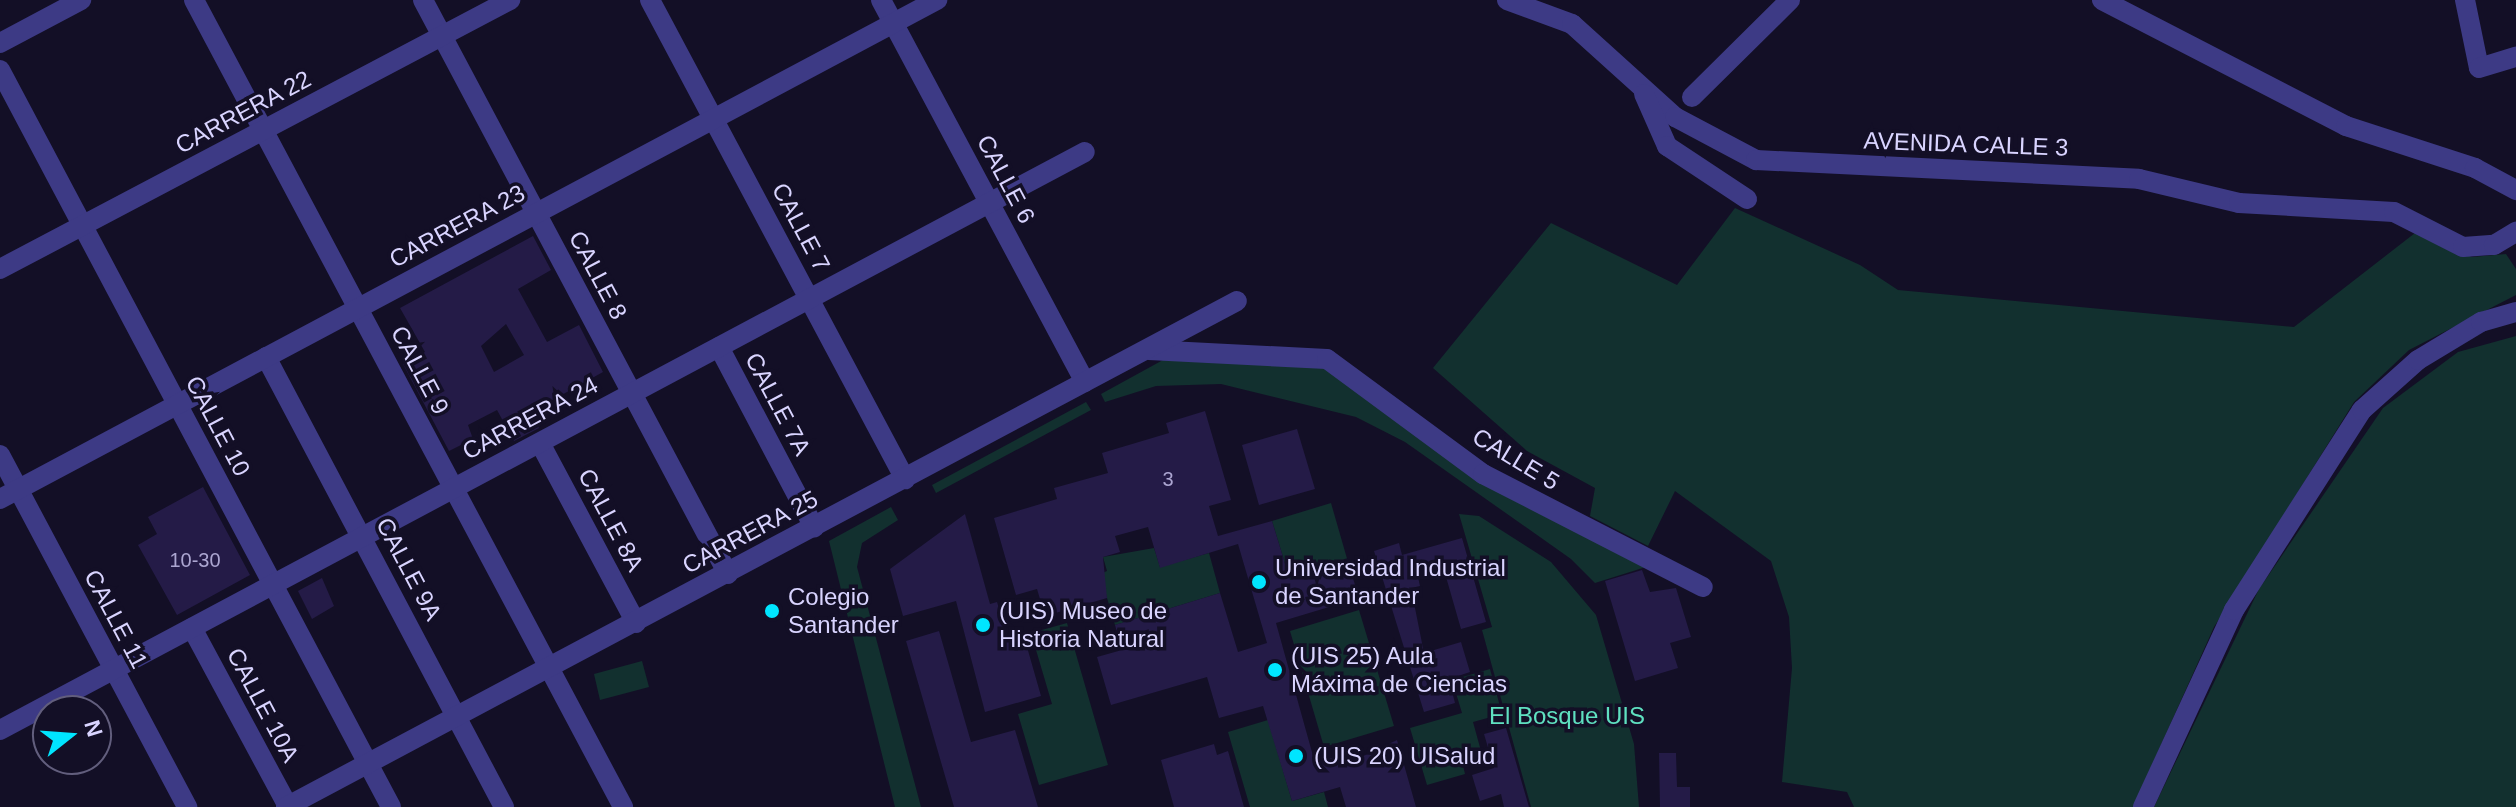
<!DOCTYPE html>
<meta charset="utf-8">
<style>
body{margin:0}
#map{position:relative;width:2516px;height:807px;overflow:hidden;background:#130f26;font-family:Arial,sans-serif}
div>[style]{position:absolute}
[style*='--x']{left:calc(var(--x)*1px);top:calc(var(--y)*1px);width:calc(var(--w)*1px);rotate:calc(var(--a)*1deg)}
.green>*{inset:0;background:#12302f}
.building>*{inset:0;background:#241b47}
.minor>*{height:20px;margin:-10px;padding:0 10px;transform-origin:10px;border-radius:10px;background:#3d3a85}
.dots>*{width:22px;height:22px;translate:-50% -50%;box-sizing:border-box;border:4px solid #130f26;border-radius:50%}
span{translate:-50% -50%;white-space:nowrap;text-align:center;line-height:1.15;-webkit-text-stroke:7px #130f26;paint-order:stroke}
.number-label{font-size:20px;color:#aca6d1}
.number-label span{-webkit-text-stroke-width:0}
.street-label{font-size:24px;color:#d9d4ff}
.poi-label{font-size:24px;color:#d9d4ff}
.left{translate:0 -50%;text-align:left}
.park-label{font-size:24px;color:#5fe0c0}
.north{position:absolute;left:32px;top:695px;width:80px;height:80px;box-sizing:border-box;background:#130f26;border:2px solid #625e7d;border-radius:50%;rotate:73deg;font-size:22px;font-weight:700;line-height:32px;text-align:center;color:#d9d4ff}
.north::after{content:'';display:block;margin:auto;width:28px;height:36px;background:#00e5ff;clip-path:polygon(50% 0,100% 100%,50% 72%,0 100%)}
</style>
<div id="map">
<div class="green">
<i style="clip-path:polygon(1735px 208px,1860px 265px,1898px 290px,2294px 327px,2415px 233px,2472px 257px,2506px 254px,2516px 269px,2516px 295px,2409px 350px,2354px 402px,2214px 627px,2133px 807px,1854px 807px,1847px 792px,1782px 782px,1792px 668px,1789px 617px,1771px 561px,1675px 491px,1648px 546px,1590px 516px,1595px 488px,1527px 451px,1433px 368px,1551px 223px,1677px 285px)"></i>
<i style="clip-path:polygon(2516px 336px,2516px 807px,2154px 807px,2259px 589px,2383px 408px,2458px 352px)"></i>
<i style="clip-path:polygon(1163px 360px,1326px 365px,1649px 566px,1595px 583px,1571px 559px,1405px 442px,1356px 417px,1221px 384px,1156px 386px,1105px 402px,1101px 394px)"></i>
<i style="clip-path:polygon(1086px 402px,1091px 410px,936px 493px,932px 485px)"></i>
<i style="clip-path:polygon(1331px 503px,1348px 562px,1290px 580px,1272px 521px)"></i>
<i style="clip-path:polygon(891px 507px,898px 520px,862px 543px,857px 567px,921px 807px,895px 807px,829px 541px)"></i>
<i style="clip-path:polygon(1459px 514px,1479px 516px,1551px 562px,1596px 615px,1634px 744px,1639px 807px,1531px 807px,1482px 630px,1492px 627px)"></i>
<i style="clip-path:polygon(1154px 548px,1160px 567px,1209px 553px,1220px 593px,1115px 625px,1100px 574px,1107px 571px,1103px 557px)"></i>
<i style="clip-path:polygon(1359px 610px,1394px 726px,1324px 747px,1290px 631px)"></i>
<i style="clip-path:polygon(1067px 623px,1108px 765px,1039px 785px,1018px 714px,1052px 704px,1031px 633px)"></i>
<i style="clip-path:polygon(642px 661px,649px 687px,600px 700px,594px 674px)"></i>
<i style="clip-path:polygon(1490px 669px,1502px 714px,1473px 722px,1481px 751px,1461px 757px,1465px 774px,1427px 785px,1410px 728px,1462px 713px,1452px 680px)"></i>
<i style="clip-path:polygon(1268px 720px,1292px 801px,1324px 792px,1328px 807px,1250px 807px,1228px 732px)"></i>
</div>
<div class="building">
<i style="clip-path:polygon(evenodd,533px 236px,551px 270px,518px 289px,547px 342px,579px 325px,603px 372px,531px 412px,539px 428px,514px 441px,497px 410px,468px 425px,473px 439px,449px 451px,403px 364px,425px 352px,400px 308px,533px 236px,506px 324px,524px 355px,494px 372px,481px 346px,506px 324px)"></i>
<i style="clip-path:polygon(1205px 411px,1231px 500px,1209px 506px,1218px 536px,1272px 521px,1290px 580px,1348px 562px,1359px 598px,1276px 623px,1315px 763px,1355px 751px,1357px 759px,1397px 740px,1416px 807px,1346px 807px,1340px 787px,1292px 801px,1263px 706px,1219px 718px,1207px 677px,1111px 705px,1097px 657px,1122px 650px,1115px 625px,1220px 593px,1238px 652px,1267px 643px,1238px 544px,1160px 568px,1148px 527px,1115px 536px,1120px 552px,1103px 557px,1107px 598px,1045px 616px,1037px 589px,1016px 595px,994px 518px,1057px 499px,1054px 488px,1108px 473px,1102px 453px,1169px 433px,1166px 423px)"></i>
<i style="clip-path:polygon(1297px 429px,1315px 489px,1259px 505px,1242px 445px)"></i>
<i style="clip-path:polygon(203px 487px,250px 575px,177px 615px,138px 545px,157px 534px,148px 517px)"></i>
<i style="clip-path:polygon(965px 514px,990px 604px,997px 602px,1010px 645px,1025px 640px,1041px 696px,985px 712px,956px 601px,903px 616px,890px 569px)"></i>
<i style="clip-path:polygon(1462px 538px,1486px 622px,1461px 629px,1444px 570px,1418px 577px,1420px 586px,1411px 588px,1424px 653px,1461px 642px,1470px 672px,1449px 679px,1455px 703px,1424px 712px,1374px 551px,1399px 543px,1402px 555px)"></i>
<i style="clip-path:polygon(1642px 570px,1650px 592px,1676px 588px,1691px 637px,1670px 643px,1678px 668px,1635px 681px,1605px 581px)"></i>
<i style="clip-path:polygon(322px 578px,334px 606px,312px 619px,298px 591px)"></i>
<i style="clip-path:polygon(939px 631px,971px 742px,1015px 730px,1038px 807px,954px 807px,906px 641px)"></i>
<i style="clip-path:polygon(1506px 728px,1529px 807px,1504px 807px,1501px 794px,1480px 801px,1475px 785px,1472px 775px,1494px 768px,1484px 734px)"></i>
<i style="clip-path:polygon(1214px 744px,1217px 755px,1228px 751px,1244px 807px,1174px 807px,1161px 760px)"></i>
<i style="clip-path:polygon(1659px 753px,1676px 753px,1677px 787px,1690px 787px,1690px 807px,1660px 807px)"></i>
</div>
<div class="minor">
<i style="--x:194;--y:0;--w:914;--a:62"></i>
<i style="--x:423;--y:0;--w:650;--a:62.02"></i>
<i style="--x:650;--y:0;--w:543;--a:61.97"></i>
<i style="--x:881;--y:0;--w:433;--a:61.9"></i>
<i style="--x:1507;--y:0;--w:69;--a:20.3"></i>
<i style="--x:1572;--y:24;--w:139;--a:42.1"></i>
<i style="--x:1675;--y:117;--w:92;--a:28"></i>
<i style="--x:1756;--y:160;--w:383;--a:2.8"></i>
<i style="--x:2139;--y:179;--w:103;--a:13.5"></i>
<i style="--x:2239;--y:203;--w:155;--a:3.3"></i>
<i style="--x:2394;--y:212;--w:77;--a:26.9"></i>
<i style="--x:2463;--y:247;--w:31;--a:-4"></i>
<i style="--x:2494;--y:245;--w:26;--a:-31"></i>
<i style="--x:2102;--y:0;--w:275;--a:27.3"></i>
<i style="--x:2346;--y:126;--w:136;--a:18"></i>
<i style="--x:2475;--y:168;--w:47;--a:28.2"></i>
<i style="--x:2465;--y:0;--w:69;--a:78.4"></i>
<i style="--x:2479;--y:68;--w:39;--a:-17"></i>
<i style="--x:0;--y:43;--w:92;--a:-28"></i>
<i style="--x:0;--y:70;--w:834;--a:62.05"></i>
<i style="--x:1644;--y:94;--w:57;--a:66.1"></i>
<i style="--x:1667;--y:146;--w:96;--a:33.5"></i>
<i style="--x:1692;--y:97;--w:138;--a:-44.7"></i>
<i style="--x:0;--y:269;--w:577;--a:-27.81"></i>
<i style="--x:719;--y:347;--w:204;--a:62.2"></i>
<i style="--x:1149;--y:350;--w:178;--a:2.9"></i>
<i style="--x:1327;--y:359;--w:194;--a:36.4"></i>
<i style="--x:1483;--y:474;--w:247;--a:27.2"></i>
<i style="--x:266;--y:357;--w:509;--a:62.13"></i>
<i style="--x:540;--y:443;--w:204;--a:61.9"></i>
<i style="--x:0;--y:455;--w:399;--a:62"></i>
<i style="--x:0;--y:499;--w:1062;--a:-28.04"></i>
<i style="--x:192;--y:628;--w:202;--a:61.7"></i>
<i style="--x:0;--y:730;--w:1229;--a:-28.05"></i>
<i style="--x:286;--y:807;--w:1077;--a:-28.02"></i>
<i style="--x:2143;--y:807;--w:217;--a:-65.2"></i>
<i style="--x:2234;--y:610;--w:237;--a:-57.4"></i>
<i style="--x:2362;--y:410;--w:75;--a:-41.8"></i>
<i style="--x:2418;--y:360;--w:74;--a:-31.1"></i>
<i style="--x:2481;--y:322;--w:36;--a:-16"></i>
</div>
<div class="dots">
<i style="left:1259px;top:582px;background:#00e5ff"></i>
<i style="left:772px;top:611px;background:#00e5ff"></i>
<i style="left:983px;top:625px;background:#00e5ff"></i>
<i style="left:1275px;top:670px;background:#00e5ff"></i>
<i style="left:1296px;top:756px;background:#00e5ff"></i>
</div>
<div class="number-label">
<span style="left:1168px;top:479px">3</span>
<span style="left:195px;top:560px">10-30</span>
</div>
<div class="street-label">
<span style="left:243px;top:112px;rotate:-28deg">CARRERA 22</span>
<span style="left:1966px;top:144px;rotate:2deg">AVENIDA CALLE 3</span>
<span style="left:1006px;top:179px;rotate:62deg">CALLE 6</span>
<span style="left:457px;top:226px;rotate:-28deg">CARRERA 23</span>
<span style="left:801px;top:227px;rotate:62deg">CALLE 7</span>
<span style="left:598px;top:275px;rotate:62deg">CALLE 8</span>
<span style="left:420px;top:370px;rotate:62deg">CALLE 9</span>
<span style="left:778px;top:404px;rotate:62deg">CALLE 7A</span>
<span style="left:530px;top:418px;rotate:-28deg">CARRERA 24</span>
<span style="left:218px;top:426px;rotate:62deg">CALLE 10</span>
<span style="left:1516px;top:459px;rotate:31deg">CALLE 5</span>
<span style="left:611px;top:520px;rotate:62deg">CALLE 8A</span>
<span style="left:750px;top:532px;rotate:-28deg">CARRERA 25</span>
<span style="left:409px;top:569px;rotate:62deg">CALLE 9A</span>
<span style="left:116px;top:619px;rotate:62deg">CALLE 11</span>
<span style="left:263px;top:705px;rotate:62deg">CALLE 10A</span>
</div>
<div class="poi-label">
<span class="left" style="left:1275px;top:582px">Universidad Industrial<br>de Santander</span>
<span class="left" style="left:788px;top:611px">Colegio<br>Santander</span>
<span class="left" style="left:999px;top:625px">(UIS) Museo de<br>Historia Natural</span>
<span class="left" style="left:1291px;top:670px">(UIS 25) Aula<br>Máxima de Ciencias</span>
<span class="left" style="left:1314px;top:756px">(UIS 20) UISalud</span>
</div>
<div class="park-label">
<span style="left:1567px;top:716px">El Bosque UIS</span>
</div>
<div class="north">N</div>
</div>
